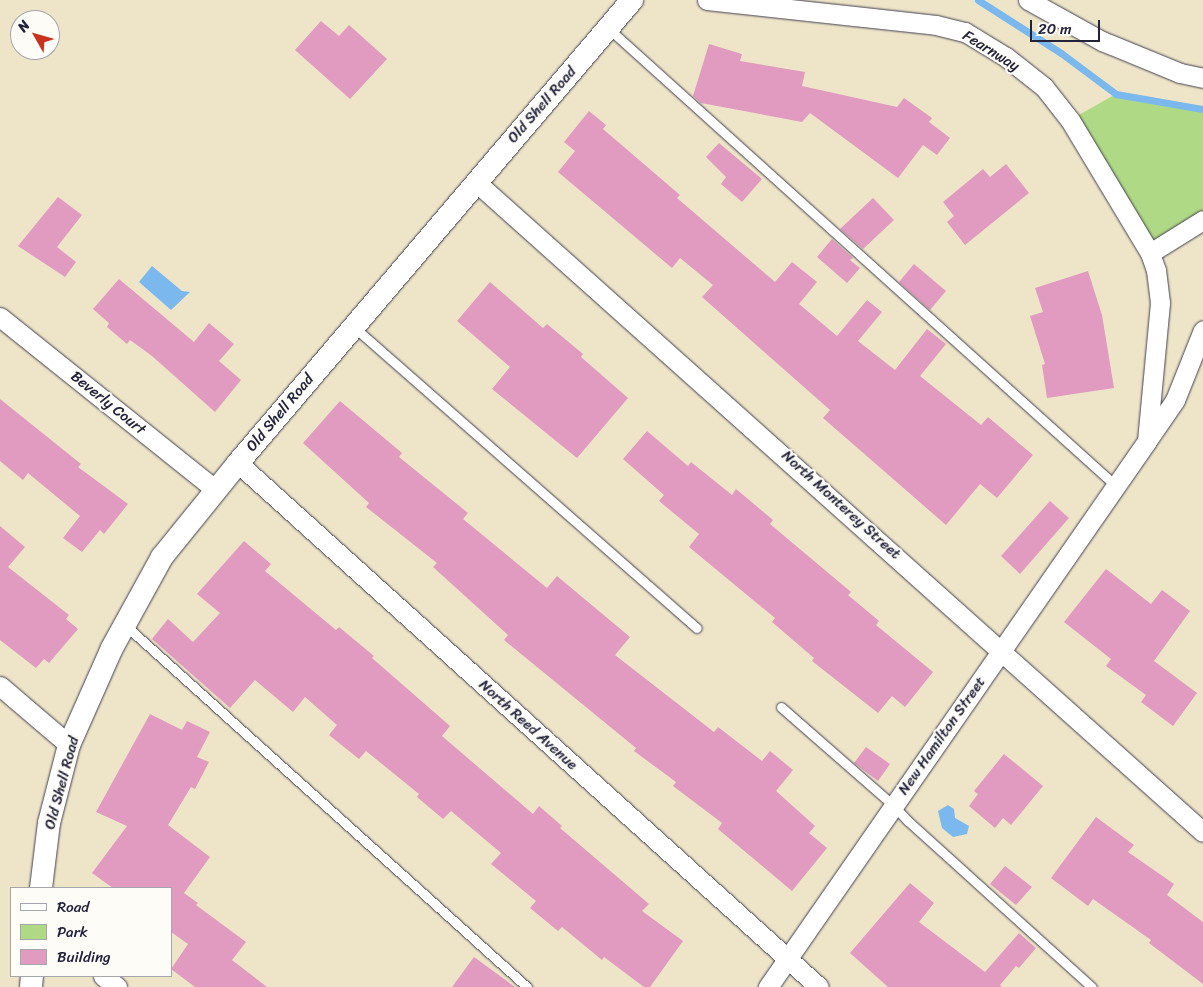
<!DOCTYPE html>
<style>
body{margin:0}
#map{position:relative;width:1203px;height:987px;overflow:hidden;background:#eee5c8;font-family:Sriracha,sans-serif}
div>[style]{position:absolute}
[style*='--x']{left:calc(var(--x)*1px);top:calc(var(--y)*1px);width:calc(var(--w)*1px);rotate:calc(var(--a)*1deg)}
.green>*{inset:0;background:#afd984}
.water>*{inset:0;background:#7ab8ed}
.stream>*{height:7px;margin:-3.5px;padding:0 3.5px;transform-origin:3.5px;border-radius:3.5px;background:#7ab8ed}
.building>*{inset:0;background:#e19ac0}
.roads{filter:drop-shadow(0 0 1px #413f50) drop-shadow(0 0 1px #413f50)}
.service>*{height:9px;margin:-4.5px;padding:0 4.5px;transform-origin:4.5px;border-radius:4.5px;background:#fff}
.minor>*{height:19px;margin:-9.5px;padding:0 9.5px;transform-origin:9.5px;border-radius:9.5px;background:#fff}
.tertiary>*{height:22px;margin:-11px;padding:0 11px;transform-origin:11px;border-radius:11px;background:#fff}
span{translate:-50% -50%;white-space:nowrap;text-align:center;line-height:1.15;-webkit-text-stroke:4.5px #fdfcf7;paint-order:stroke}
.street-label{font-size:15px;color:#22223b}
.legend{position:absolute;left:10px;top:887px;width:162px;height:90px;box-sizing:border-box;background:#fdfcf7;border:1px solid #a5a5ac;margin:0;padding:6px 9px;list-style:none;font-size:15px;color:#22223b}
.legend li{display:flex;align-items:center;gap:10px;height:25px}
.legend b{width:25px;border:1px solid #a5a5ac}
.north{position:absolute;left:10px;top:10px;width:50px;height:50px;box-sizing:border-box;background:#fdfcf7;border:1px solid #a5a5ac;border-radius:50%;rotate:308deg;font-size:14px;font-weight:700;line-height:20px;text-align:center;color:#22223b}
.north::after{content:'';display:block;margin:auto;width:18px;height:22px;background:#c8321e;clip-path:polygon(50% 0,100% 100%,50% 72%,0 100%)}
.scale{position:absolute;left:1030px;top:20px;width:70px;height:22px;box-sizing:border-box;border:2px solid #22223b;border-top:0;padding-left:6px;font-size:15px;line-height:18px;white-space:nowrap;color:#22223b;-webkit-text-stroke:4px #fdfcf7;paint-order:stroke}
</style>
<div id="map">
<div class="green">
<i style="clip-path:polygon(1116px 94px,1203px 109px,1203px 220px,1150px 253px,1070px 120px)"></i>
</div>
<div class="water">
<i style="clip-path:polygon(152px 266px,182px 291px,190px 292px,171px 310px,139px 282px)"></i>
<i style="clip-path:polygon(948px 805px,954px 809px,955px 818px,969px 826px,967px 834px,953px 837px,942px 828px,938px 811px)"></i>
</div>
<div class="stream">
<i style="--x:978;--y:0;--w:98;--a:32.6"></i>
<i style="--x:1061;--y:53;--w:69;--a:36.7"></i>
<i style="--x:1116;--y:94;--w:88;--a:9.8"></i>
</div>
<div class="building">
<i style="clip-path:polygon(321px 21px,339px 36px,349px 25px,387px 59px,350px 99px,295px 50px)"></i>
<i style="clip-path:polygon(709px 44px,742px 54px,740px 61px,805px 72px,802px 86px,897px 107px,904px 98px,932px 118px,929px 122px,950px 138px,937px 155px,923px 145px,898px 178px,810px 113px,802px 122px,701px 103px,693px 96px)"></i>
<i style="clip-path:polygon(589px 111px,606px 125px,603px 129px,680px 195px,677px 198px,775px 282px,792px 262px,817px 282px,799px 304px,837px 336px,867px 300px,882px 312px,858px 341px,895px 370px,927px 329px,946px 344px,920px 376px,981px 425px,988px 417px,1033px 455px,997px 498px,980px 484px,946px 525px,823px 418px,830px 410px,702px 297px,713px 285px,680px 258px,672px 268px,558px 172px,575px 151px,564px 142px)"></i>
<i style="clip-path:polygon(719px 143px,762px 179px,742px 202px,721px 184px,726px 177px,706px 157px)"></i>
<i style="clip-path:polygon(1006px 164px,1029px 193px,965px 245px,947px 222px,954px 216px,943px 202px,983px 169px,990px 177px)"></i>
<i style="clip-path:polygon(58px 197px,82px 215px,57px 247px,76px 262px,65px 277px,18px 246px)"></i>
<i style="clip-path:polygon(873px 198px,894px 220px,863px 249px,840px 229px)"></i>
<i style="clip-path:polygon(832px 239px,853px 258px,850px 260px,860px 268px,847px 283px,817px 257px)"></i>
<i style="clip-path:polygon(914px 264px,946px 291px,930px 310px,899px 282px)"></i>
<i style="clip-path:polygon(1088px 271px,1102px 315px,1114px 388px,1047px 398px,1042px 365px,1045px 364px,1030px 316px,1043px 312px,1035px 288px)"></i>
<i style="clip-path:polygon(119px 279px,194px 342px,209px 323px,234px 344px,219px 361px,241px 380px,215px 412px,152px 356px,130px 340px,127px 344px,107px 327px,109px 323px,93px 309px)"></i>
<i style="clip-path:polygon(490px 282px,543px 328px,547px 324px,583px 354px,581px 357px,628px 398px,577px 458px,492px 389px,510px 367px,457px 321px)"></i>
<i style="clip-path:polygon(0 399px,81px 464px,78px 467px,128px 504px,104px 534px,100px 530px,82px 552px,63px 538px,80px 516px,28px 473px,23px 480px,0 461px)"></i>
<i style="clip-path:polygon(340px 401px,402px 453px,399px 457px,468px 513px,463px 519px,547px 588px,557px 576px,630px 637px,615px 655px,714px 732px,718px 727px,762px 761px,770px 751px,793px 770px,776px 791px,815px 826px,809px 833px,827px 848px,792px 891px,718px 829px,722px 823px,673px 786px,676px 782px,634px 751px,636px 748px,504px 640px,508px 635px,433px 567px,437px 563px,366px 507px,369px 503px,303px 443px)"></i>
<i style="clip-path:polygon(647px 431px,688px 466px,691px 462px,732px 495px,736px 489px,773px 520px,770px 524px,851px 592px,848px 595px,879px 621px,876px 625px,933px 672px,905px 707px,892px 696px,878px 713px,812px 661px,814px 658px,772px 622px,775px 618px,689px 547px,699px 534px,659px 501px,664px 495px,623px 459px)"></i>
<i style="clip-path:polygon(1050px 501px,1069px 518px,1020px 574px,1001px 556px)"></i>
<i style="clip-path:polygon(0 526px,25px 547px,8px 567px,69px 615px,66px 619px,78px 629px,49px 663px,44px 659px,36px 668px,0 640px)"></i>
<i style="clip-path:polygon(244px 541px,271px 564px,265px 571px,336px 630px,339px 627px,374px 656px,372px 658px,450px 726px,442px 736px,533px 814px,539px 806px,562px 826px,560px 828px,649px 904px,642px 911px,683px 941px,650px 987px,644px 987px,604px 957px,602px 960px,562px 927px,558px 931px,530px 908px,536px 901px,491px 864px,501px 853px,451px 811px,443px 819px,417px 797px,419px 794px,366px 751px,359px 759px,329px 735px,337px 725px,305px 697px,293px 712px,255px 680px,230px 708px,152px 639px,168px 619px,193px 642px,220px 613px,197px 594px)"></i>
<i style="clip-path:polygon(1106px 569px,1151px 604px,1162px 590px,1190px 611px,1154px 661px,1197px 693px,1173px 726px,1141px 702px,1146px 695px,1106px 666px,1111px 659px,1064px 622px)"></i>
<i style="clip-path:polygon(150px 714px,182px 730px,187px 721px,210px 732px,197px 757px,209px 762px,195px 789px,191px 787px,168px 825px,210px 857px,184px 893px,198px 903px,196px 905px,246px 942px,232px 960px,267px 987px,195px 987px,171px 969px,188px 944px,171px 932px,171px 888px,113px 888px,92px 873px,127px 826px,96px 812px)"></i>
<i style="clip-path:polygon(866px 747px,890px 764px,878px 781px,854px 763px)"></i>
<i style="clip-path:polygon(1004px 754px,1043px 786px,1011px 825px,1003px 818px,995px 828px,969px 806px,978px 794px,974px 791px)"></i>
<i style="clip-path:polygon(1096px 817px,1134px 845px,1128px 852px,1174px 884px,1167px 895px,1203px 922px,1203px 984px,1149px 943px,1151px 940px,1093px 899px,1088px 906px,1051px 878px)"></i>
<i style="clip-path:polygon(1005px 866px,1032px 887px,1016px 905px,990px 884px)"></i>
<i style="clip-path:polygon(910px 883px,934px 903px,919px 922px,985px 972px,1019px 933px,1036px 948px,1019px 968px,1016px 966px,1000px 985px,1002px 987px,888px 987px,850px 953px)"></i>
<i style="clip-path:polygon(474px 957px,515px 987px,452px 987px)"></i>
</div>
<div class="roads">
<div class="service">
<i style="--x:608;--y:28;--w:683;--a:42.03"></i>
<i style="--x:354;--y:327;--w:456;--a:41.3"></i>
<i style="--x:125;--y:625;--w:541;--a:42"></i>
<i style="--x:781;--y:707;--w:149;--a:41.2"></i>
<i style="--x:893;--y:805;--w:22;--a:47"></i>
<i style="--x:908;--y:821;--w:248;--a:42.1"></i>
</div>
<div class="minor">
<i style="--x:707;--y:0;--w:230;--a:6.2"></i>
<i style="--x:936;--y:25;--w:30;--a:14"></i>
<i style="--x:965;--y:32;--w:48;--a:31.4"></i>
<i style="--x:1006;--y:57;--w:48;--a:38.3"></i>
<i style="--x:1044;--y:87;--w:42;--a:51.8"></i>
<i style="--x:1070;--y:120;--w:155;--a:59"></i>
<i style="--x:1150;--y:253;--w:18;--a:71"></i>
<i style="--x:1156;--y:270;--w:33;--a:83"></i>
<i style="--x:1160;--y:303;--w:139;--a:95.4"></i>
<i style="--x:1147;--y:441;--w:665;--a:124.77"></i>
<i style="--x:1028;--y:0;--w:85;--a:29"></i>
<i style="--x:1102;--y:41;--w:84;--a:22.3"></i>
<i style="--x:1180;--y:73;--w:24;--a:12"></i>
<i style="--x:476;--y:182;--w:975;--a:41.8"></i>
<i style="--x:1150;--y:253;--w:62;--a:-31.9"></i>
<i style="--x:0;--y:317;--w:275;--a:38.7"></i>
<i style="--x:1149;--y:438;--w:46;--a:-55.6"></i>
<i style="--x:1175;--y:400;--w:75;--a:-68.2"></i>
<i style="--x:238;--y:463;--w:782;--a:42.05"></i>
<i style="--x:0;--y:686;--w:91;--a:40.5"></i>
<i style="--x:103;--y:976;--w:18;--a:38"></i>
</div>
<div class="tertiary">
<i style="--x:41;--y:888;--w:65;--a:-83"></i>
<i style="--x:49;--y:823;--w:81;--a:-75.6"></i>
<i style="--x:69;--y:745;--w:106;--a:-66.1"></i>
<i style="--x:112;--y:648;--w:104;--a:-61.2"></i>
<i style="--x:162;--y:557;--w:121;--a:-51"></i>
<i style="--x:238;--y:463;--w:608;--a:-49.6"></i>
<i style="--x:31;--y:987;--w:11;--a:-85"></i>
</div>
</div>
<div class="street-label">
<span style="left:991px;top:51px;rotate:32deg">Fearnway</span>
<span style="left:542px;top:105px;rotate:-49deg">Old Shell Road</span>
<span style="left:108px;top:403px;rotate:39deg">Beverly Court</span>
<span style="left:280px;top:413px;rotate:-50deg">Old Shell Road</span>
<span style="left:841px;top:505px;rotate:42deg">North Monterey Street</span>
<span style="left:528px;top:725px;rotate:42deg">North Reed Avenue</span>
<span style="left:942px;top:736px;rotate:-55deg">New Hamilton Street</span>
<span style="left:62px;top:783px;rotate:-75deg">Old Shell Road</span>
</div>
<ul class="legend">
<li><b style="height:6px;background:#fff"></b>Road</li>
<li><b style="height:14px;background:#afd984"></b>Park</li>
<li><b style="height:14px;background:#e19ac0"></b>Building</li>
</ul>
<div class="north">N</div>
<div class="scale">20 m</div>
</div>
